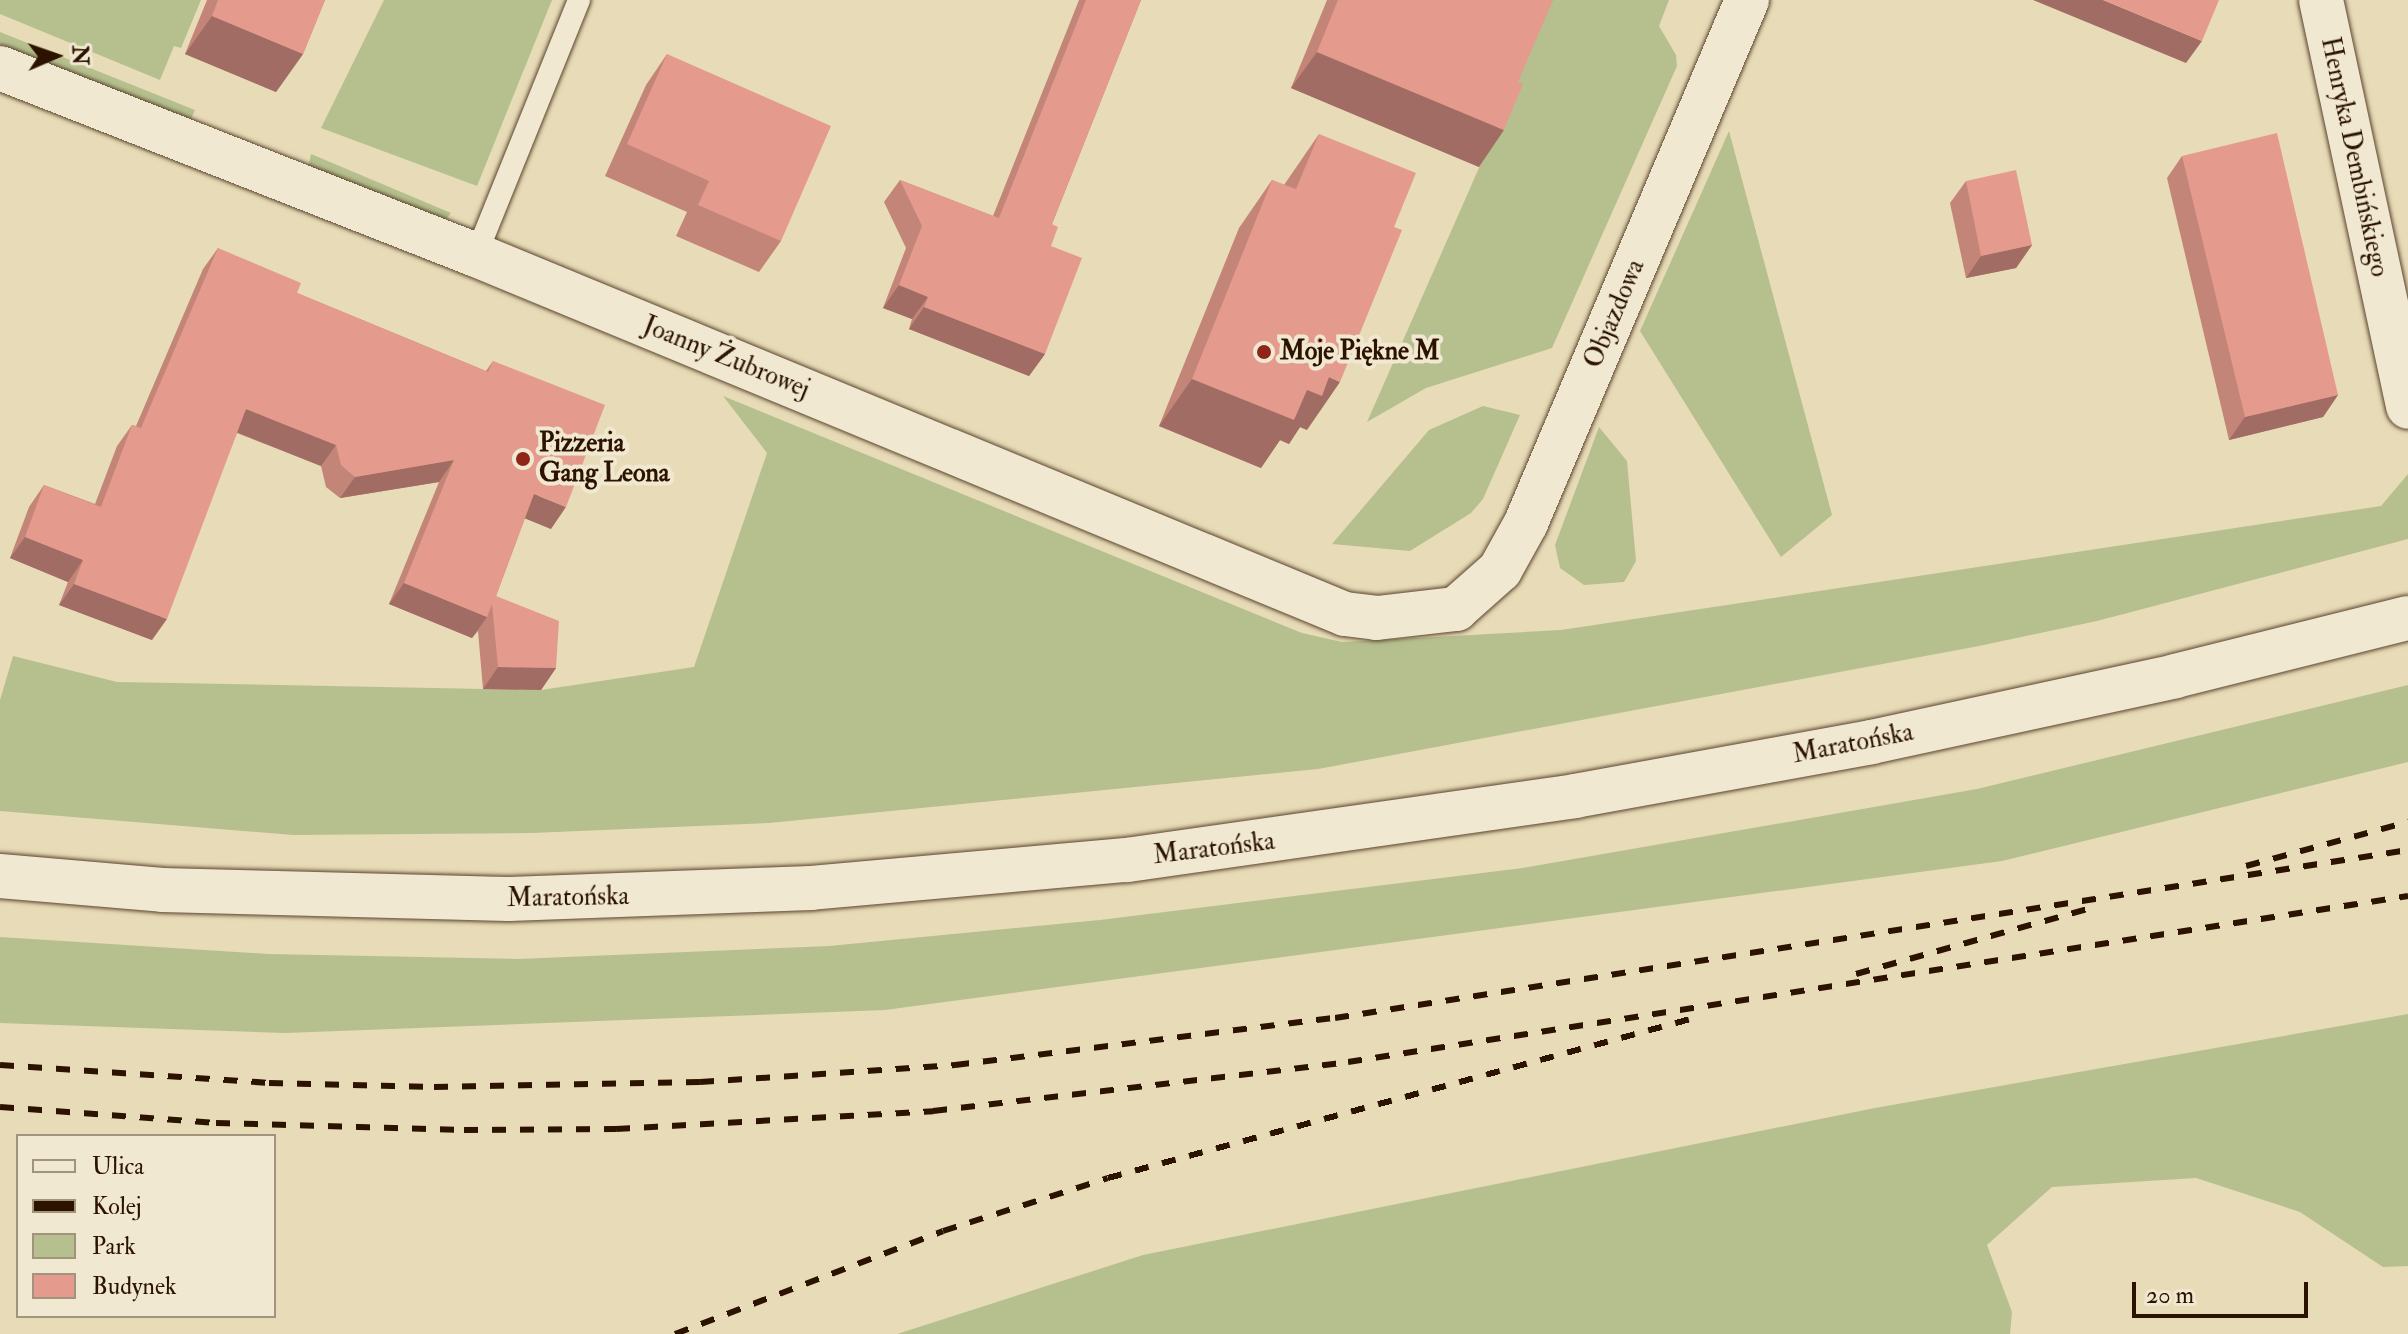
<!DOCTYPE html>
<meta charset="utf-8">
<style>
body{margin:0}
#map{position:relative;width:2408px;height:1334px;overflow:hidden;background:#e8dbb7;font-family:"IM FELL Double Pica",serif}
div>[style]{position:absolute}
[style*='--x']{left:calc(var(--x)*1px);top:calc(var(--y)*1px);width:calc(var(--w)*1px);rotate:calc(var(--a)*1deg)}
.green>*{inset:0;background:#b6c08e}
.roads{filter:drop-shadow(0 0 2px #5b452e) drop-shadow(0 0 2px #5b452e)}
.service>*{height:22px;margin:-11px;padding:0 11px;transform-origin:11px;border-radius:11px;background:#f0e8d0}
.minor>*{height:44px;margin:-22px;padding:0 22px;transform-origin:22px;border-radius:22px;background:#f0e8d0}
.tertiary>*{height:44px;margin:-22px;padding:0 22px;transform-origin:22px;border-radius:22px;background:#f0e8d0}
.rail>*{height:6px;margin-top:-3px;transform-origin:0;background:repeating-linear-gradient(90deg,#2c1300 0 14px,transparent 0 28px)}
.wall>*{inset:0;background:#c48579}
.shaded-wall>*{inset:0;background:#a06c63}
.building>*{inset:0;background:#e49b8d}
.dots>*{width:22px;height:22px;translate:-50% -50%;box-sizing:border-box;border:4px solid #f0e8d0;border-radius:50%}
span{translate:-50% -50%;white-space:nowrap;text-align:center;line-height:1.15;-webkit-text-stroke:8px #f0e8d0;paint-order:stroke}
.street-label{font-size:26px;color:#2c1300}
.poi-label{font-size:26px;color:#2c1300;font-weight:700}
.left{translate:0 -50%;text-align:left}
.legend{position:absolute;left:16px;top:1134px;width:260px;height:184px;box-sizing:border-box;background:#f0e8d0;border:2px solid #a2937d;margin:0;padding:10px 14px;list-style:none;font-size:24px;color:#2c1300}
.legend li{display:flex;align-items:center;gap:16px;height:40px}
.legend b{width:40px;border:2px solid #a2937d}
.north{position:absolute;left:16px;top:16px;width:80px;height:80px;-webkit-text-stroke:6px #f0e8d0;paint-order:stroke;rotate:88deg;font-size:22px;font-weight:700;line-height:32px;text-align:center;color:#2c1300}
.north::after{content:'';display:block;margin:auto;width:28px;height:36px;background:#2c1300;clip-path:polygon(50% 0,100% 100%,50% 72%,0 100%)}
.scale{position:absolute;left:2132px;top:1282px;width:176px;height:36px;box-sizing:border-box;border:4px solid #2c1300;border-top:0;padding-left:10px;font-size:24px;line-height:28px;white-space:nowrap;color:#2c1300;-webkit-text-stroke:6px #f0e8d0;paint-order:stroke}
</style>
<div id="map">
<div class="green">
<i style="clip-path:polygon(0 0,201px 0,181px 48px,174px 46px,160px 80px,0 14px)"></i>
<i style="clip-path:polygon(384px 0,552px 0,477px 186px,321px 128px)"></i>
<i style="clip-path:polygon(1553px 0,1669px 0,1659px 26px,1676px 55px,1677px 66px,1552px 348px,1426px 388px,1367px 422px)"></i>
<i style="clip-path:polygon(0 32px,195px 110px,190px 121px,0 45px)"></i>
<i style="clip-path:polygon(1729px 131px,1832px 515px,1781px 557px,1640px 331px)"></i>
<i style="clip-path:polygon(311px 154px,451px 213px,444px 222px,308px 168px)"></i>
<i style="clip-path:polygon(723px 396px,1302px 633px,1342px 642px,1561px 630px,2381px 506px,2408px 474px,2408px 539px,2097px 621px,1979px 646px,1318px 769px,769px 823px,532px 833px,293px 835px,0 811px,0 700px,13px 656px,117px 682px,541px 690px,694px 667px,767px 453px)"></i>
<i style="clip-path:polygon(1483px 406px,1520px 415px,1483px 499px,1471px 513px,1410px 551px,1332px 544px,1429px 430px)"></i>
<i style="clip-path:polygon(1599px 427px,1627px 461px,1636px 561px,1624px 582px,1584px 585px,1560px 568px,1555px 545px)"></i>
<i style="clip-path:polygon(2408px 685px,2408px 762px,2002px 861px,885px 1010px,286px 1033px,0 1023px,0 937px,269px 954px,518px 959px,829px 946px,1100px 920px,1523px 868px,1977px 789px)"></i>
<i style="clip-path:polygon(2408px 1014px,2408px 1266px,2383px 1267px,2300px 1212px,2196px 1178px,2052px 1187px,1987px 1245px,2012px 1312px,2010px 1334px,897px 1334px,1143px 1255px,1875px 1108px)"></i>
</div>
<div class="roads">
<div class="service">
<i style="--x:476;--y:255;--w:275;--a:-68"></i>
</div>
<div class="minor">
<i style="--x:2321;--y:0;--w:416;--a:77.9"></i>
<i style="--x:0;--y:68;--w:511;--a:21.45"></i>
<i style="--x:476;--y:255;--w:940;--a:22.45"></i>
<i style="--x:1345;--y:614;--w:32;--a:7"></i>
<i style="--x:1377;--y:618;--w:80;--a:-6.5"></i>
<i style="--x:1456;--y:609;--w:59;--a:-41.6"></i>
<i style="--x:1500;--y:570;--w:54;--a:-61"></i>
<i style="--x:1526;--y:523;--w:568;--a:-67.09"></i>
</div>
<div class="tertiary">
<i style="--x:0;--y:876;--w:163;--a:4.9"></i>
<i style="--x:162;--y:890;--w:347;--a:1.5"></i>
<i style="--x:509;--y:899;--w:302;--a:-2.1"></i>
<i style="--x:811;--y:888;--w:317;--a:-5.1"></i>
<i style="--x:1127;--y:860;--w:453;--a:-8.1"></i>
<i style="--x:1575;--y:796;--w:301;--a:-10.3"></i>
<i style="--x:1871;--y:742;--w:311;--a:-12.2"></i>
<i style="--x:2175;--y:676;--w:240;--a:-14"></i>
</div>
</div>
<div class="rail">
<i style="--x:2246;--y:866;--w:168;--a:-15.2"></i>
<i style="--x:1856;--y:974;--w:240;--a:-15.7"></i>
<i style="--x:0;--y:1065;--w:270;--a:3.8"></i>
<i style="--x:269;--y:1083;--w:165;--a:1.4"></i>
<i style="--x:434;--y:1087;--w:266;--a:-1.1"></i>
<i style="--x:700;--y:1082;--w:256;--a:-3.8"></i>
<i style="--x:955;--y:1065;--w:383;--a:-7.1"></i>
<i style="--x:1335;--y:1018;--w:1086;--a:-8.9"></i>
<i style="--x:0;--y:1107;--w:217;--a:4.2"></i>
<i style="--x:216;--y:1123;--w:248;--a:1.6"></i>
<i style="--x:464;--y:1130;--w:152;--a:-0.4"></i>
<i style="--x:616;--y:1129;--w:318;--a:-3.2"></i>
<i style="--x:933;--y:1111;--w:418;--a:-6.7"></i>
<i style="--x:1348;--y:1062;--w:1073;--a:-8.9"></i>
<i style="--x:675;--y:1334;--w:287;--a:-21"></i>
<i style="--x:943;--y:1231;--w:173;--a:-17.8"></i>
<i style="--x:1108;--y:1178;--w:607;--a:-15.27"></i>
</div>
<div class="wall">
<i style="clip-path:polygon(207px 0,325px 0,303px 54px,276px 92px,185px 54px)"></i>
<i style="clip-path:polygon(1079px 0,1141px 0,1052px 224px,1045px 354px,1029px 376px,909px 329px,912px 319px,883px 308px,906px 248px,884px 202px,900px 180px,993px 216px)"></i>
<i style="clip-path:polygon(1327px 0,1553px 0,1479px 167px,1291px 88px)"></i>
<i style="clip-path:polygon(667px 54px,781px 241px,759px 272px,676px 236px,687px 212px,605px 176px,646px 85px)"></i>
<i style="clip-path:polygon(1319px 134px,1307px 430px,1300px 427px,1289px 444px,1280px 440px,1261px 468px,1159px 426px,1239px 228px,1272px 180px,1284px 185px)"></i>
<i style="clip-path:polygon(2182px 156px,2338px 395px,2323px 417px,2229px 440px,2167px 178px)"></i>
<i style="clip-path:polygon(1966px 181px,2032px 245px,2016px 268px,1966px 278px,1950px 203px)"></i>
<i style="clip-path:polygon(218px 248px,297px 293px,486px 371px,493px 361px,551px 529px,525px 518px,496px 596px,556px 668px,541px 690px,483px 689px,478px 631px,472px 638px,389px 604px,439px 482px,340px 498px,326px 487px,321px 466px,237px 433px,152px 640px,59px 605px,68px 582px,10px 558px,29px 507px,44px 485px,95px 504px,117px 446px,132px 425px,136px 426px,203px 269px)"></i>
</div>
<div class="shaded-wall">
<i style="clip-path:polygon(2033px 0,2103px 0,2202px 41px,2186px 63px)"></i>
<i style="clip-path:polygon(212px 16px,303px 54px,276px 92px,185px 54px)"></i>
<i style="clip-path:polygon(1317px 52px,1504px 130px,1479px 167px,1291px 88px)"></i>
<i style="clip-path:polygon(2032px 245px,2016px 268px,1966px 278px,1981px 256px)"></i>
<i style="clip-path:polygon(899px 285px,928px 297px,912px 319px,883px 308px)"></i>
<i style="clip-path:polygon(924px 307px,1045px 354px,1029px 376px,909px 329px)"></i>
<i style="clip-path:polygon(1329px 377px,1340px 382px,1307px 430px,1300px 427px,1289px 444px,1280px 440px,1261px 468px,1159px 426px,1192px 379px,1307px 390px)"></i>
<i style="clip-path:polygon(2338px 395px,2323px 417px,2229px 440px,2245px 417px)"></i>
<i style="clip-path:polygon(246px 409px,336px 445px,321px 466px,231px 430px)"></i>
<i style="clip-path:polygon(454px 460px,439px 482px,340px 498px,355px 477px)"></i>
<i style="clip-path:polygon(534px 494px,566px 507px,551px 529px,519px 516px)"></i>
<i style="clip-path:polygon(25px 537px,83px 560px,68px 582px,10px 558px)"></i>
<i style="clip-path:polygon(404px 583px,487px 617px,472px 638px,389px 604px)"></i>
<i style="clip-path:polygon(74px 584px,167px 619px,152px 640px,59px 605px)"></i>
<i style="clip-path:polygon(498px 667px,556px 668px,541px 690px,483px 689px)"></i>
</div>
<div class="building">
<i style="clip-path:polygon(218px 0,325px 0,303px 54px,212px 16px)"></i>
<i style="clip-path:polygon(1086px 0,1141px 0,1052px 224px,1058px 227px,1051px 246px,1082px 258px,1045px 354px,924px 307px,928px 297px,899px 285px,922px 226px,900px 180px,999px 218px)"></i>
<i style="clip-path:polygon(1338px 0,1553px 0,1518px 82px,1523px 84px,1504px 130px,1317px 52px)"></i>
<i style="clip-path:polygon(2103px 0,2219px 0,2202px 41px)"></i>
<i style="clip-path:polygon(667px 54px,831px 126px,781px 241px,698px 205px,709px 181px,627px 144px)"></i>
<i style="clip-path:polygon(2277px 133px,2338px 395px,2245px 417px,2182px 156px)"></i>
<i style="clip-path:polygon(1319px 134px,1416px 173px,1394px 227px,1402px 230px,1340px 382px,1329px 377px,1322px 396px,1307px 390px,1294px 420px,1192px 379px,1272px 180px,1296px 189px)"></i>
<i style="clip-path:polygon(2016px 170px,2032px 245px,1981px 256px,1966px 181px)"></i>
<i style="clip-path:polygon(218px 248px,301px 283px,297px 293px,488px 372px,493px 361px,605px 405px,566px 507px,534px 494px,496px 596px,559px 621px,556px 668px,498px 667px,492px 604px,487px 617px,404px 583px,454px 460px,355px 477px,341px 465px,336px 445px,246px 409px,167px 619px,74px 584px,83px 560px,25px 537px,44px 485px,101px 507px,132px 425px,141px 428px)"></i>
</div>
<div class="dots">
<i style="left:1264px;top:352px;background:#8f2418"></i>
<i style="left:523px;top:459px;background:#8f2418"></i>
</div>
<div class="street-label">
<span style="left:2354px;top:157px;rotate:78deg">Henryka Dembińskiego</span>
<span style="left:1615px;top:314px;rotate:-67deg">Objazdowa</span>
<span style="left:726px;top:358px;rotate:22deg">Joanny Żubrowej</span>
<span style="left:1853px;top:744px;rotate:-11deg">Maratońska</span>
<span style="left:1214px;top:849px;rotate:-7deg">Maratońska</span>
<span style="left:568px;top:898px;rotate:-1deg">Maratońska</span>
</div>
<div class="poi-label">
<span class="left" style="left:1280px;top:352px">Moje Piękne M</span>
<span class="left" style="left:539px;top:459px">Pizzeria<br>Gang Leona</span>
</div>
<ul class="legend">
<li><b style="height:10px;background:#f0e8d0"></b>Ulica</li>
<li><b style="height:10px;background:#2c1300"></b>Kolej</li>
<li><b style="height:22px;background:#b6c08e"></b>Park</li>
<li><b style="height:22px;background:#e49b8d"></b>Budynek</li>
</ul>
<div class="north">N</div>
<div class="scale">20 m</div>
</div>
